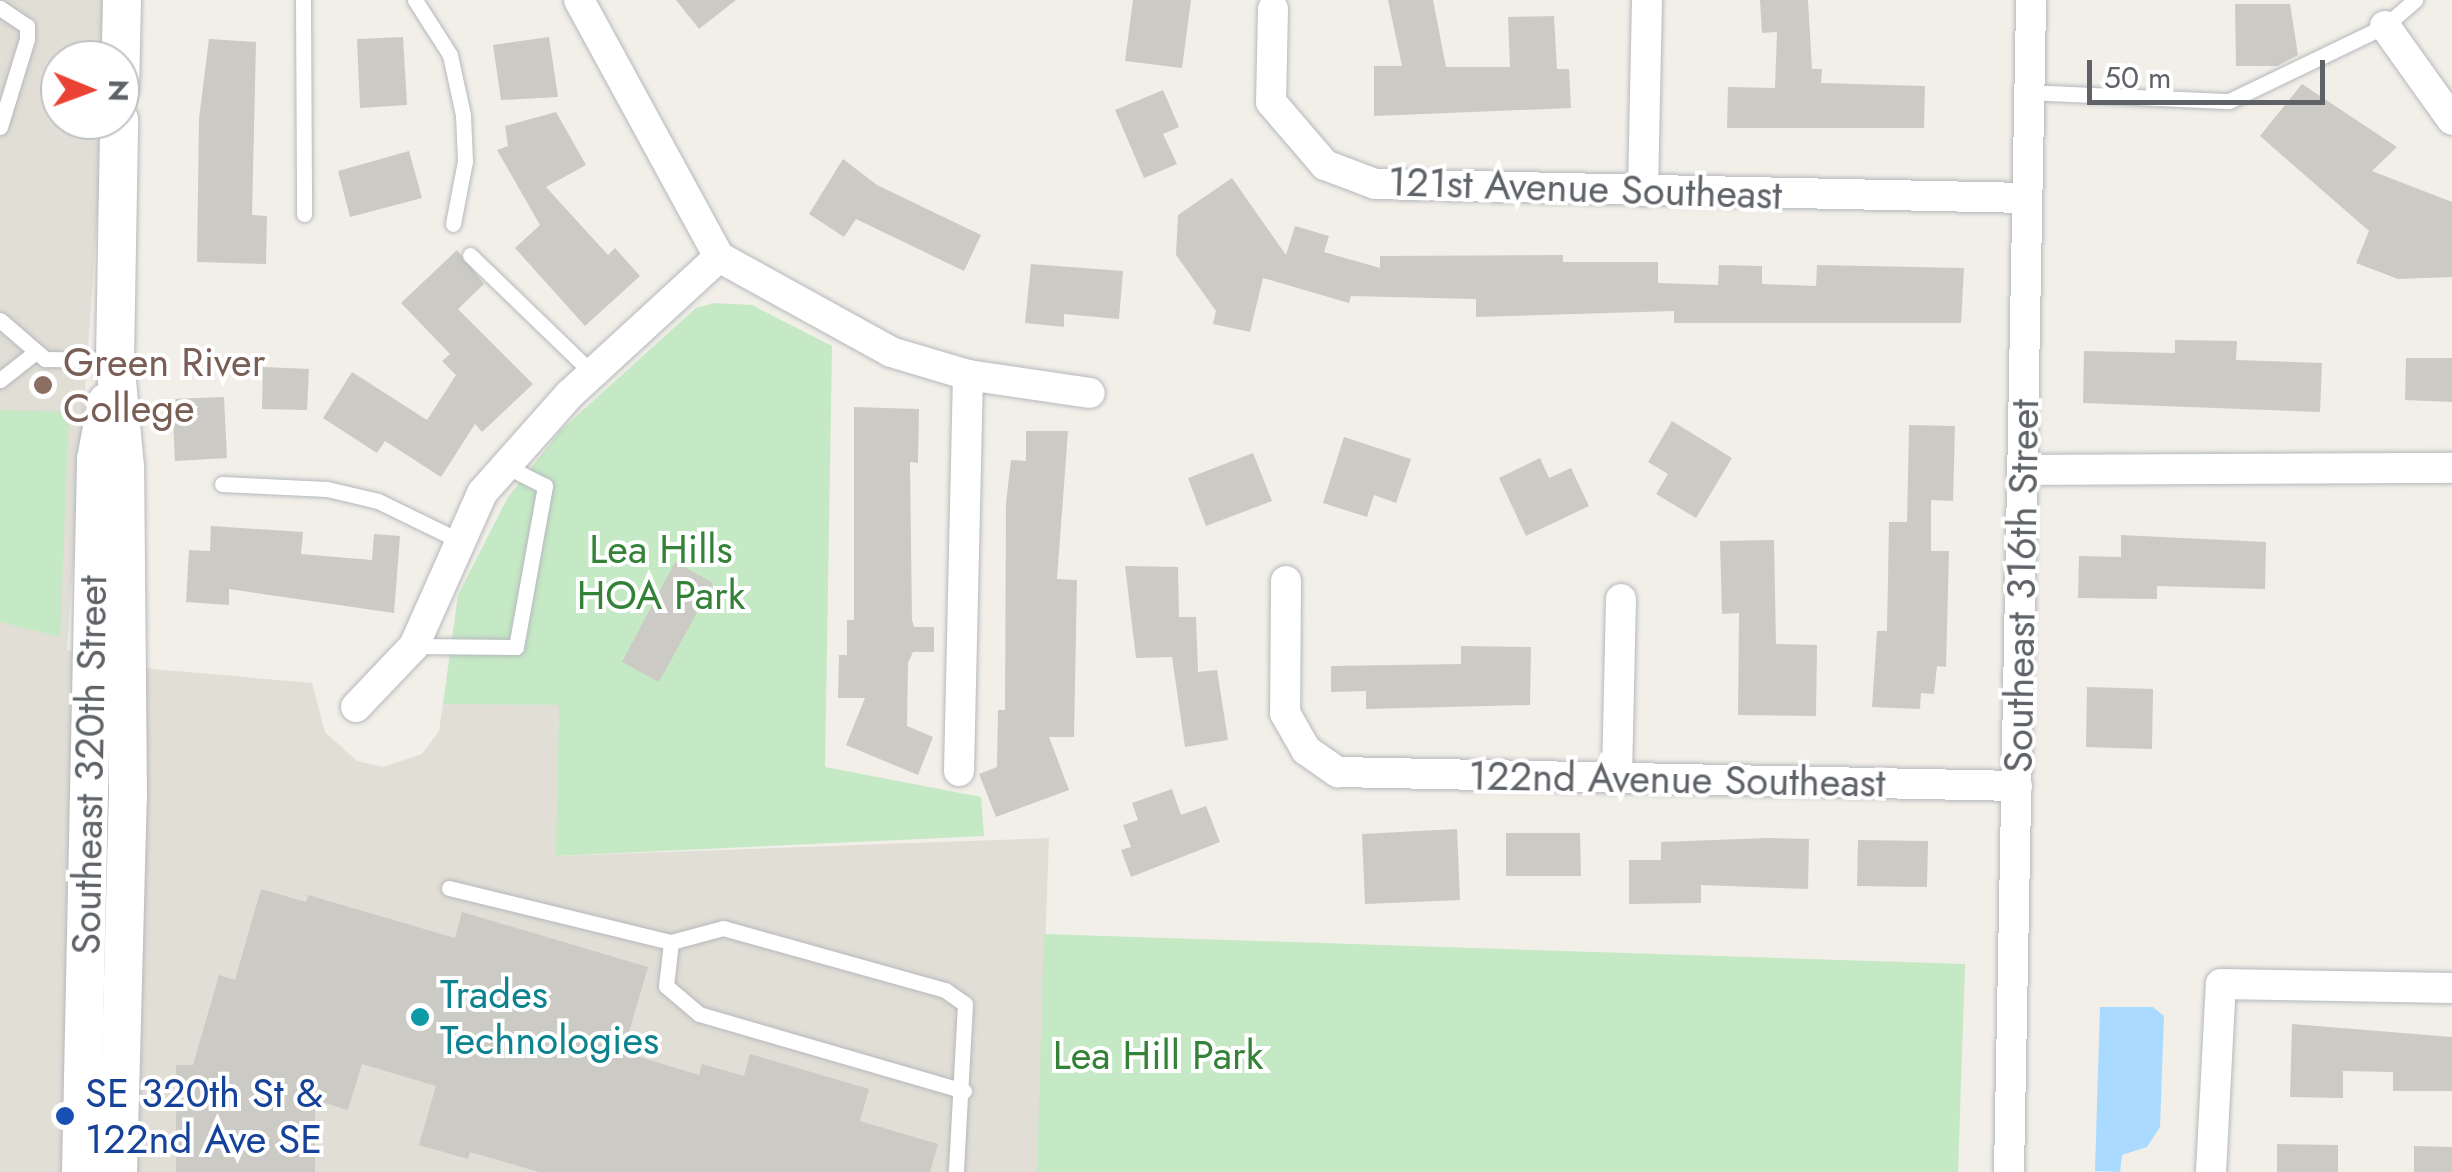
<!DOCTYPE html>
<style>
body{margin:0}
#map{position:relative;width:2452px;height:1172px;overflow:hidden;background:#f1efe8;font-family:Jost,sans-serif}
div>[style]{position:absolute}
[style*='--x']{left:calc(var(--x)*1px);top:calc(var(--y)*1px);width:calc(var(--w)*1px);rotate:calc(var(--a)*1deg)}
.education>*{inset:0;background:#e1ded6}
.green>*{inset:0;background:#c5e8c5}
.water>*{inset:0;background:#aadaff}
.building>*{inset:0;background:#cccac5}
.roads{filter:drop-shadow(0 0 2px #b5b8bc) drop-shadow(0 0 2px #b5b8bc)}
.service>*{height:15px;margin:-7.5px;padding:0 7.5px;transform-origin:7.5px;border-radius:7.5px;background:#fff}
.minor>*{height:30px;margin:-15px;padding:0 15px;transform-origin:15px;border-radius:15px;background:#fff}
.tertiary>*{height:38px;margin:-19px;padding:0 19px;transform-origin:19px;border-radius:19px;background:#fff}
.dots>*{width:28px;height:28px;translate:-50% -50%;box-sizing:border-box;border:5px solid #fff;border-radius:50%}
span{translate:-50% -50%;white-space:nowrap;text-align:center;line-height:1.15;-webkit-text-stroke:8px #fff;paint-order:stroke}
.street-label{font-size:40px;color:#5f6368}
.education-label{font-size:40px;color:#785e54}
.left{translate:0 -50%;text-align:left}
.park-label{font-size:40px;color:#348238}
.culture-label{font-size:40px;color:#0d838f}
.transit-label{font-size:40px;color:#164399}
.north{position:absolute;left:40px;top:40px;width:100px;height:100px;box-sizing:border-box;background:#fff;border:2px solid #bfc1c3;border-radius:50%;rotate:91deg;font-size:28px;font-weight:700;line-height:40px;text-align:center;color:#5f6368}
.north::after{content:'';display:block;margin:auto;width:35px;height:45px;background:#ea4335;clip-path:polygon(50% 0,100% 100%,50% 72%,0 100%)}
.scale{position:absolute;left:2087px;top:60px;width:238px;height:45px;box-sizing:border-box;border:5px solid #5f6368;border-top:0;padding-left:12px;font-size:30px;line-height:35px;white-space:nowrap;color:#5f6368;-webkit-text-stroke:8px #fff;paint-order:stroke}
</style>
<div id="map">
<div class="education">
<i style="clip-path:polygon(0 0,112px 0,108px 60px,60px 60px,60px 120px,104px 120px,67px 650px,153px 669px,312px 683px,325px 732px,357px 761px,383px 767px,422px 754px,439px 731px,443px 704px,559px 705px,557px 856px,1049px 838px,1037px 1172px,0 1172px)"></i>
</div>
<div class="green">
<i style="clip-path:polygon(714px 303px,752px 305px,832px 346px,825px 767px,981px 797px,984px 836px,556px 856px,559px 705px,443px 704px,458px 595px,508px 497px,560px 431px,696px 308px)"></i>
<i style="clip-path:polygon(0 410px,69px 412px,60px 637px,0 622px)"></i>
<i style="clip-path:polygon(1044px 934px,1965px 964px,1958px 1172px,1037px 1172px)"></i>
</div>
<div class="water">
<i style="clip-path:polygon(2100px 1007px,2153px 1007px,2164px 1016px,2160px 1127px,2147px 1147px,2122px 1155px,2120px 1172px,2095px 1171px)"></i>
</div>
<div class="building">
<i style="clip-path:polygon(676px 0,736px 0,699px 29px)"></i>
<i style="clip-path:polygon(1133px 0,1191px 0,1182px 68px,1125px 61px)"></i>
<i style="clip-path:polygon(1388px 0,1433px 0,1446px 67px,1510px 67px,1508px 17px,1554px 16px,1557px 69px,1569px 69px,1571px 108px,1374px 116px,1374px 66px,1402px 66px)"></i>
<i style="clip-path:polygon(1760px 0,1808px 0,1812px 69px,1822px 69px,1821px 83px,1925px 86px,1924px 128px,1727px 128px,1728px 87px,1775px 88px,1777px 32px,1762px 33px)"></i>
<i style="clip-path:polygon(2235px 4px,2290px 4px,2298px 55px,2277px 66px,2236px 66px)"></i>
<i style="clip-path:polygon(403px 37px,407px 105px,360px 108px,357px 39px)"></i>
<i style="clip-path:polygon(549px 37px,558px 97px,501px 100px,493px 45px)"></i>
<i style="clip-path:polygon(209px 39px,256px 42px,252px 215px,267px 216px,266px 264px,197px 262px,199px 119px)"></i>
<i style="clip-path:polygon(2302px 84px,2397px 147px,2372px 171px,2452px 202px,2452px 277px,2398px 279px,2356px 263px,2369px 231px,2260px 136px)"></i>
<i style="clip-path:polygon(1163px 90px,1179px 127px,1163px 134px,1177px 164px,1144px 178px,1115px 110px)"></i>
<i style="clip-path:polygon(556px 112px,586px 165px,546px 187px,608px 255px,615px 248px,640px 276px,585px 326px,515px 248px,540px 225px,497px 150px,508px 146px,505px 126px)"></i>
<i style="clip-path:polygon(409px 151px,422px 198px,350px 217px,338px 171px)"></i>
<i style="clip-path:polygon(843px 159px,877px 185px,981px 235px,964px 271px,856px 219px,844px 237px,809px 214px)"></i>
<i style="clip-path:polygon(1232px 178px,1286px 255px,1295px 226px,1329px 236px,1324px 252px,1380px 268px,1380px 256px,1563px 255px,1563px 262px,1658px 262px,1658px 283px,1718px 285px,1719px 265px,1762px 266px,1762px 284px,1816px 286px,1817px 265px,1964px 268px,1961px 323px,1674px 323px,1674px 311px,1476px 317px,1476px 299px,1351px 296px,1349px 303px,1263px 278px,1250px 332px,1213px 324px,1216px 311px,1176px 255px,1178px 215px)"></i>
<i style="clip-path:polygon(457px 250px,484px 284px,458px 309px,533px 384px,482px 432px,475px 424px,441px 477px,385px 441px,377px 453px,323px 418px,352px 372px,427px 420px,456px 375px,442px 361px,450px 354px,401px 303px)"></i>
<i style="clip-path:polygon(1031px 264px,1123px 271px,1119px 319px,1064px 314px,1064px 327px,1025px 323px)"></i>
<i style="clip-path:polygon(2175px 340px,2237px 341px,2236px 360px,2322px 363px,2320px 412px,2083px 403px,2084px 351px,2175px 353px)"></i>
<i style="clip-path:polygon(2406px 358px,2452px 358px,2452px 402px,2405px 400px)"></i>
<i style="clip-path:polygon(263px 367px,309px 369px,307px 410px,262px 409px)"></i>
<i style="clip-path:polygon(224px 397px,227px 458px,175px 461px,172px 399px)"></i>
<i style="clip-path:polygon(854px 407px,919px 409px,918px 463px,910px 462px,912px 620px,914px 627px,934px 627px,934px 652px,913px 652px,908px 663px,907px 726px,933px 737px,918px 775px,846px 745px,865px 698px,838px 698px,839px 655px,847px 655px,847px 620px,854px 620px)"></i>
<i style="clip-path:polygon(1672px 421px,1732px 458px,1696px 518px,1656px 494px,1668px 474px,1648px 462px)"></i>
<i style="clip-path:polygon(1909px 425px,1955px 426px,1953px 501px,1931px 500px,1931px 551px,1949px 551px,1946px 667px,1937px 666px,1934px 694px,1921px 693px,1920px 709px,1872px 707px,1877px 631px,1887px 631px,1889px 522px,1907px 522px)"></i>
<i style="clip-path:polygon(1026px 431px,1068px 431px,1057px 579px,1077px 580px,1074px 737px,1049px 737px,1069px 790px,996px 817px,979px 774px,997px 767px,998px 710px,1005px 710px,1006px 503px,1011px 460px,1026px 461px)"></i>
<i style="clip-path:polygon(1344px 437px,1411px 459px,1396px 503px,1374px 495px,1367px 517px,1323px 503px)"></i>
<i style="clip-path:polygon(1253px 453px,1272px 501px,1206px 526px,1188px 478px)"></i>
<i style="clip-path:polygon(1540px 458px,1549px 478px,1571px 468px,1589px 506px,1526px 536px,1499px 478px)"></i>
<i style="clip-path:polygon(211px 526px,303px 532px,301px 554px,372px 560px,374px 534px,400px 536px,394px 613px,229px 589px,229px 605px,186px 602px,189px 550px,210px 551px)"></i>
<i style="clip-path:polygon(2121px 535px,2266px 542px,2265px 589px,2157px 586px,2157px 599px,2078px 598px,2079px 556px,2121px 557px)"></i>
<i style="clip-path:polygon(1774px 540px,1776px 644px,1817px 645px,1816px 716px,1738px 715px,1739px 613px,1722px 614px,1720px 541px)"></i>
<i style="clip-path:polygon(675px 562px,713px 583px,659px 682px,622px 662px)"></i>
<i style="clip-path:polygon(1125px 566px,1178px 567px,1179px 617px,1196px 617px,1198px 672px,1217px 670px,1228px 740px,1185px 747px,1172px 657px,1136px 658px)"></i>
<i style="clip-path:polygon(1461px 646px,1531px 647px,1530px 705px,1366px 709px,1366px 691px,1331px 692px,1331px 666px,1461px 664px)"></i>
<i style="clip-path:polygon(2087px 687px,2153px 689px,2152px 749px,2086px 747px)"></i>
<i style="clip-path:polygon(1172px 789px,1181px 815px,1206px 806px,1220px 842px,1131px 877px,1121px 850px,1131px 847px,1123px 825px,1138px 820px,1132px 803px)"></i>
<i style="clip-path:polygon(1457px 829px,1460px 900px,1365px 904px,1362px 834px)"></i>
<i style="clip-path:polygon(1506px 833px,1580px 833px,1581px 876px,1506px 876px)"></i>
<i style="clip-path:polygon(1769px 838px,1809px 839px,1808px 889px,1701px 885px,1701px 903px,1629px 904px,1629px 860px,1661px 860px,1661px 842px)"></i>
<i style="clip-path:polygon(1858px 840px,1928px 841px,1927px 887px,1857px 886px)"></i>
<i style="clip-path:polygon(261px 889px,306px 902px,308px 895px,455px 938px,462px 912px,648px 967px,623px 1052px,699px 1075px,702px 1064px,744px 1076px,750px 1054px,869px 1089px,860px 1121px,938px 1144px,930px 1172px,539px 1172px,470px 1152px,468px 1159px,419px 1145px,436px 1086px,362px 1064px,348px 1110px,315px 1100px,315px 1172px,176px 1172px,176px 1065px,193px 1065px,219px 975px,235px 980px)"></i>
<i style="clip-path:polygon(2292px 1024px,2452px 1037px,2452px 1091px,2393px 1091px,2393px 1072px,2343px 1071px,2343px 1098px,2290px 1097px)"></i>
<i style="clip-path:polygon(2277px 1144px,2338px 1145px,2338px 1172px,2277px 1172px)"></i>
<i style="clip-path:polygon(2414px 1146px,2452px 1147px,2452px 1172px,2414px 1172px)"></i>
</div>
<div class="roads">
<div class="service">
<i style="--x:303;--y:0;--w:214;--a:89.7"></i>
<i style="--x:415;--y:0;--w:65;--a:57.5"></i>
<i style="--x:450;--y:55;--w:61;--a:77.8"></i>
<i style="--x:463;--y:115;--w:46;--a:87.5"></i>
<i style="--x:465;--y:161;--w:64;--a:100.8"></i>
<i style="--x:0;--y:8;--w:32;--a:34"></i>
<i style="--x:27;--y:26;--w:13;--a:90"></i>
<i style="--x:27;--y:39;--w:92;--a:107.1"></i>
<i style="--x:2028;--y:92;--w:201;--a:2.6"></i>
<i style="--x:2229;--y:101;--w:173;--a:-25.7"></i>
<i style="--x:2385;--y:26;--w:40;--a:-41"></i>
<i style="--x:470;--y:255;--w:170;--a:44"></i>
<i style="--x:0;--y:320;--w:60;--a:40.9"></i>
<i style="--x:45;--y:359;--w:70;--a:0.8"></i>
<i style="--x:0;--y:380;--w:42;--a:-38.2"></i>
<i style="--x:222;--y:484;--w:105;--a:2.7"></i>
<i style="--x:327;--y:489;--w:52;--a:13.2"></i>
<i style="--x:378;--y:501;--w:89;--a:26"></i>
<i style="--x:414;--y:646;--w:102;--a:0.6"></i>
<i style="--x:516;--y:647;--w:164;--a:-79.8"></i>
<i style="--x:545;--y:486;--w:44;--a:-152.9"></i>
<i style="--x:449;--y:888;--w:228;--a:13.7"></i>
<i style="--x:671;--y:942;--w:54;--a:-15.1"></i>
<i style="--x:723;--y:928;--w:230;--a:15.6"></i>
<i style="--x:945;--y:990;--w:24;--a:35"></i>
<i style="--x:965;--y:1004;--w:168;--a:93.1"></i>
<i style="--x:671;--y:942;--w:44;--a:96.5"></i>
<i style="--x:666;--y:986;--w:43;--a:40.3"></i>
<i style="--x:699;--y:1014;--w:276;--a:16.2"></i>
</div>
<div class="minor">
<i style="--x:579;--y:0;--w:293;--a:61.4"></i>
<i style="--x:719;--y:257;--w:196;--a:28.9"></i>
<i style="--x:891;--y:352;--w:80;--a:16.6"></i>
<i style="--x:968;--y:375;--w:123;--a:8.4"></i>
<i style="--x:1273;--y:9;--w:93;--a:91.2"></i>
<i style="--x:1271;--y:102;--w:83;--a:49.4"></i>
<i style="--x:1325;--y:165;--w:53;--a:20.8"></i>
<i style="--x:1375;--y:184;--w:650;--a:1.23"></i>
<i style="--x:2385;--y:26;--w:115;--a:54.5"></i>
<i style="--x:1643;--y:191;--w:191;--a:-88.8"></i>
<i style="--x:2026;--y:470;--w:426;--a:-0.3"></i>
<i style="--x:1286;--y:581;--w:132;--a:90.4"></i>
<i style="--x:1285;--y:713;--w:43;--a:60.4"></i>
<i style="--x:1306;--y:750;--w:39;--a:35"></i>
<i style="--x:1338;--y:772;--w:679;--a:1.18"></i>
<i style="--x:356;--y:707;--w:84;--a:-46.4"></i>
<i style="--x:414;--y:646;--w:167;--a:-66"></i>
<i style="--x:482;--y:493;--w:132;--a:-48.4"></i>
<i style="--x:570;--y:394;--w:202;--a:-42.6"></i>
<i style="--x:959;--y:771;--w:396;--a:-88.7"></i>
<i style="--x:1617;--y:776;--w:177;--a:-88.7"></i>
<i style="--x:2009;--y:1172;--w:1172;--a:-88.92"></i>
<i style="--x:2211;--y:1172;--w:188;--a:-87"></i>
<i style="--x:2221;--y:984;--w:231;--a:1"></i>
</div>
<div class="tertiary">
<i style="--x:120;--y:88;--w:88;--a:-88.7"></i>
<i style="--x:81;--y:1172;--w:713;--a:-88.79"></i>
<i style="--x:96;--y:459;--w:58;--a:-79.1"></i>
<i style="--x:118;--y:1172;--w:375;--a:-88.5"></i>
<i style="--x:128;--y:797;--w:330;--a:-90.5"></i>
<i style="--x:125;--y:467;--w:107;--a:-95.3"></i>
<i style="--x:115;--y:360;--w:240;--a:-89"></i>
</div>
</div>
<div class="dots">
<i style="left:43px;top:385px;background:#8d6e63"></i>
<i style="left:420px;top:1017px;background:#0f9aa8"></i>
<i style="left:65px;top:1116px;background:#1a4fb4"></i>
</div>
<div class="street-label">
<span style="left:1585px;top:188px;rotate:2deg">121st Avenue Southeast</span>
<span style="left:2021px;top:586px;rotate:-89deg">Southeast 316th Street</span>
<span style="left:89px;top:765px;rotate:-89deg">Southeast 320th Street</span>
<span style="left:1677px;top:779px;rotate:1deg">122nd Avenue Southeast</span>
</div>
<div class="education-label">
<span class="left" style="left:63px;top:385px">Green River<br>College</span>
</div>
<div class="park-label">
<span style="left:661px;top:572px">Lea Hills<br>HOA Park</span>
<span style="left:1158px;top:1055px">Lea Hill Park</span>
</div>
<div class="culture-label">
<span class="left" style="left:440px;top:1017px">Trades<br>Technologies</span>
</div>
<div class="transit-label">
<span class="left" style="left:85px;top:1116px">SE 320th St &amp;<br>122nd Ave SE</span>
</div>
<div class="north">N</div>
<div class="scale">50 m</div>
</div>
